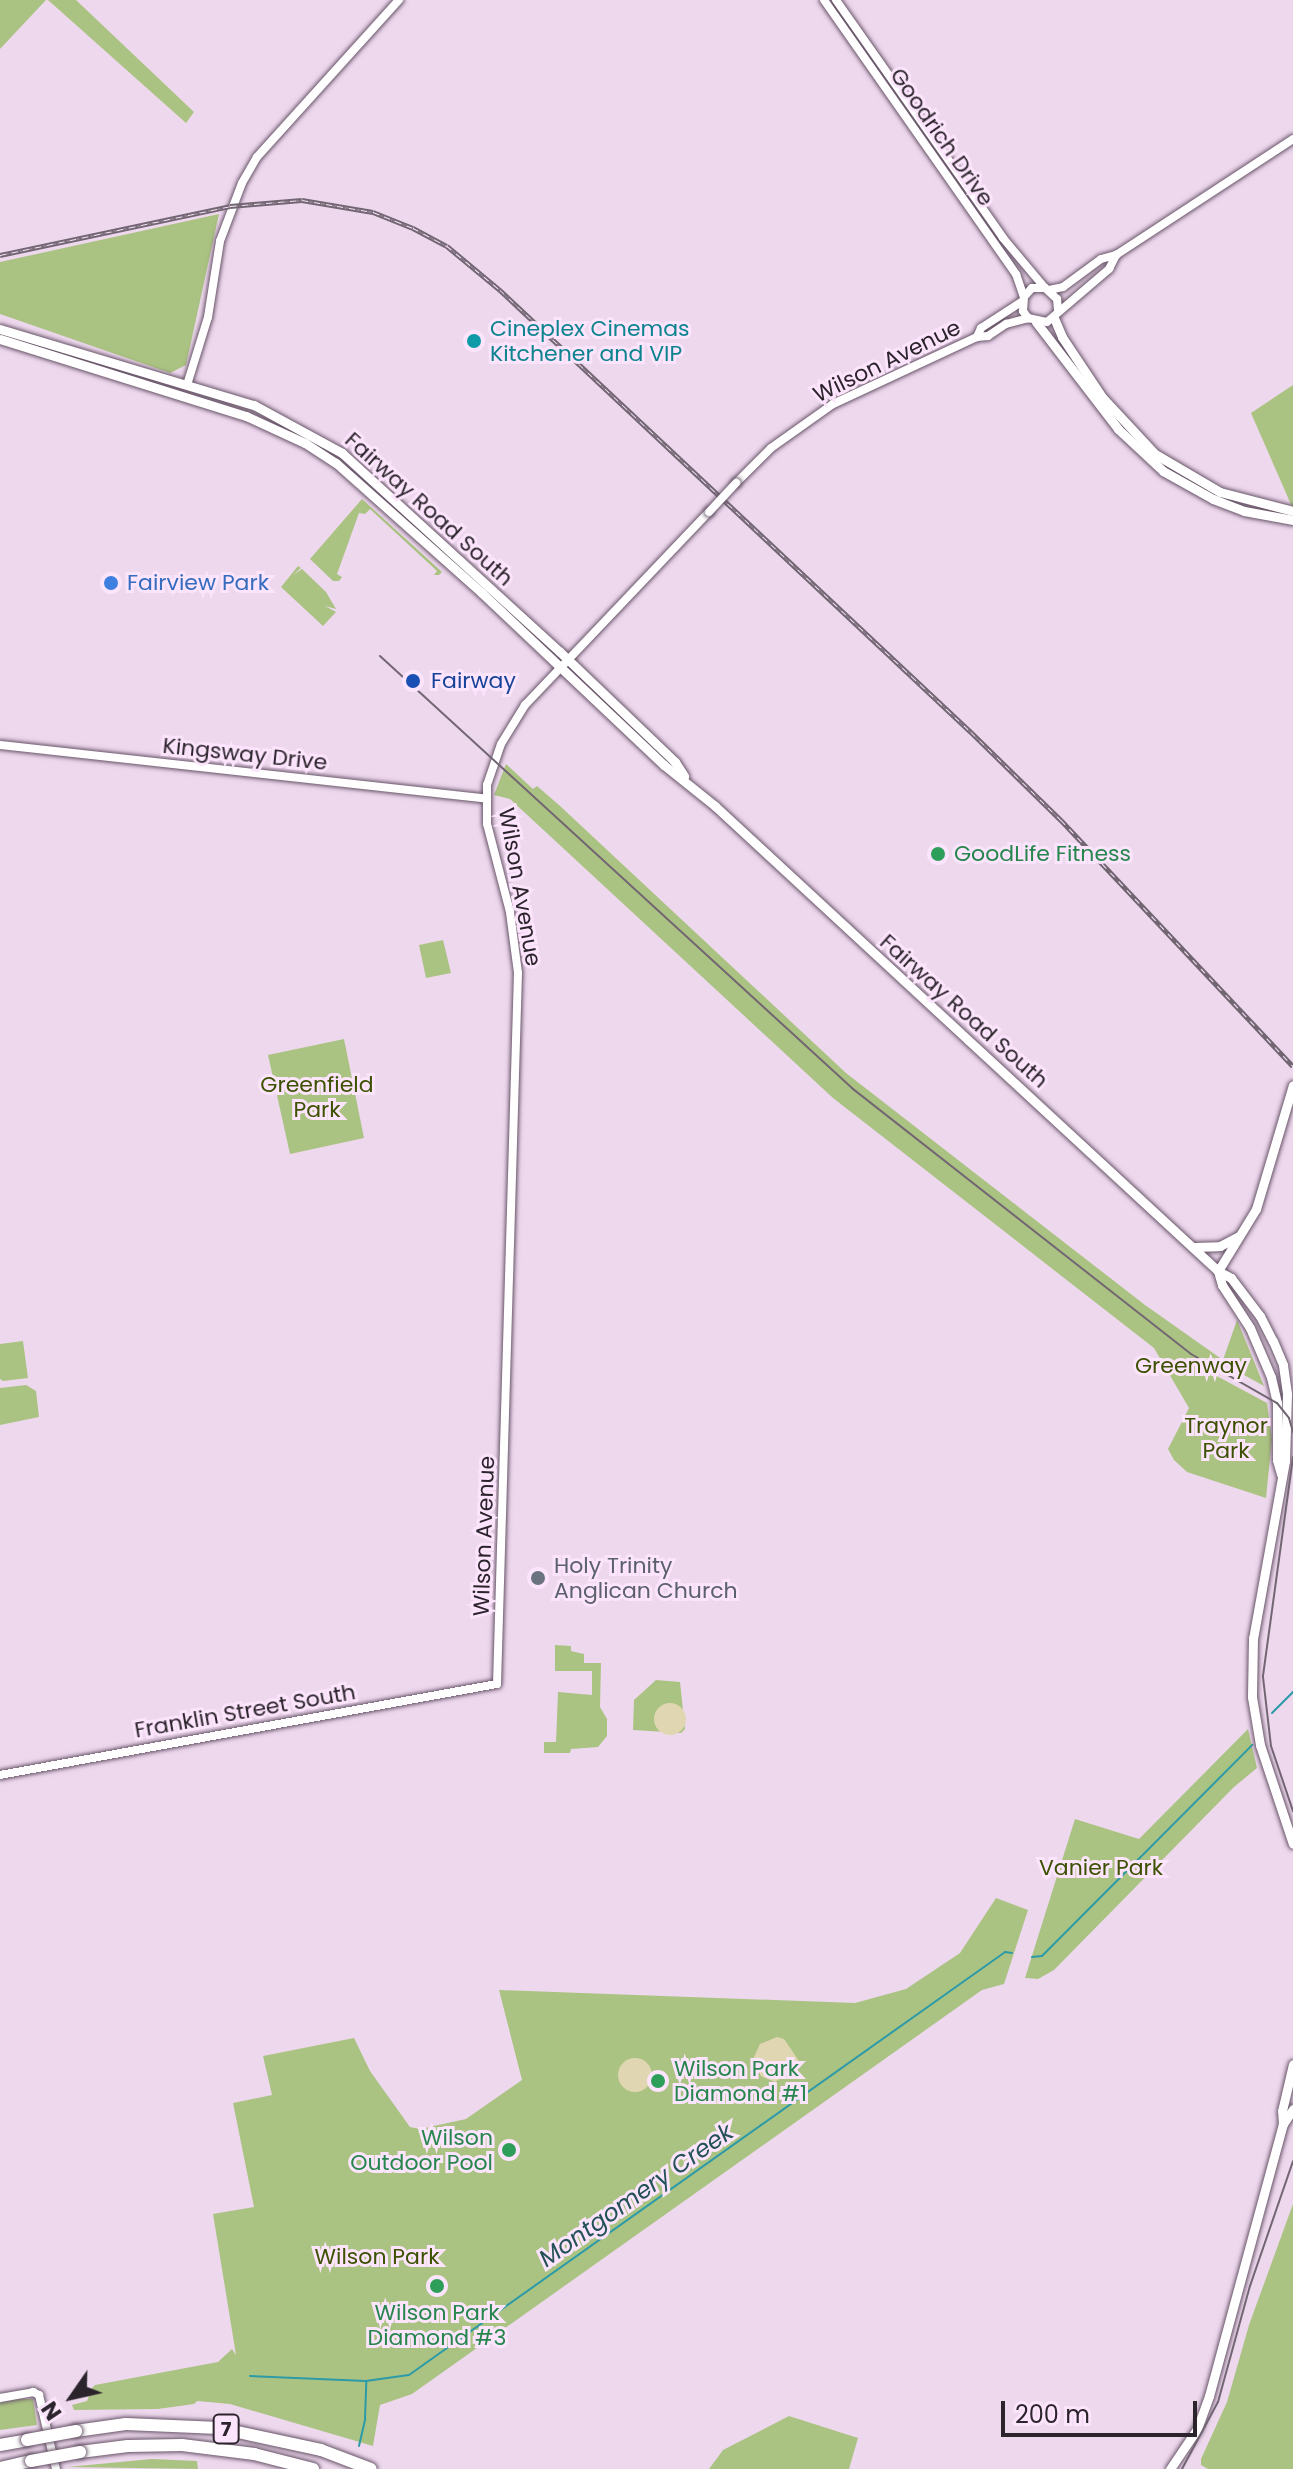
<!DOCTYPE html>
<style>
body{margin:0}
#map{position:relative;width:1293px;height:2469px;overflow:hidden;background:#eed8ee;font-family:Poppins,sans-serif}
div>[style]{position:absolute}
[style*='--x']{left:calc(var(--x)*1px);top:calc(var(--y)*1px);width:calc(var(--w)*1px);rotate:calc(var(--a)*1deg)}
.green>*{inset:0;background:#abc382}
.sand>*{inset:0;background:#e0d7b2}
.round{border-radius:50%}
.stream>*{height:2px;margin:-1px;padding:0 1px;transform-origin:1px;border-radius:1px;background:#2d9aa8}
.roads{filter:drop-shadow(0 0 2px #685568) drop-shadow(0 0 2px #685568)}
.tertiary>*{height:8px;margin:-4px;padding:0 4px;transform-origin:4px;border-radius:4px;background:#fff}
.secondary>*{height:9px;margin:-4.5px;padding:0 4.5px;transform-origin:4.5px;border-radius:4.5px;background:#fff}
.motorway>*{height:12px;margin:-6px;padding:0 6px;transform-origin:6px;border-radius:6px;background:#fff}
.tram>*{height:2px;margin:-1px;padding:0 1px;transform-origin:1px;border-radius:1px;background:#736673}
.rail>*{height:5px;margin-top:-2.5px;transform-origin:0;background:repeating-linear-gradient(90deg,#fce5fc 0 6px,#736673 0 12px);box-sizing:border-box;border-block:2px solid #736673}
.bridges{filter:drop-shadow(0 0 2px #685568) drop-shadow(0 0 2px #685568)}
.tertiary-bridge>*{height:8px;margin:-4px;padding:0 4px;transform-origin:4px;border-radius:4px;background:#fff}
.motorway-bridge>*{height:12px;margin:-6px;padding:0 6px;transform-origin:6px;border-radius:6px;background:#fff}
.dots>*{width:22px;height:22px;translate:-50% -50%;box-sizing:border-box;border:4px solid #fce5fc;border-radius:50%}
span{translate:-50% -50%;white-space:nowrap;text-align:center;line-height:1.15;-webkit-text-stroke:6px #fce5fc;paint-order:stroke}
.shield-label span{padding:2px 6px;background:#fce5fc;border:2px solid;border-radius:6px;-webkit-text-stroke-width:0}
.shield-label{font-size:20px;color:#2c242c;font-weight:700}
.street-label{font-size:22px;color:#2c242c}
.culture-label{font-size:22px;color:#0d838f}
.left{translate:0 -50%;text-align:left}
.shop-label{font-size:22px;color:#366cbe}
.transit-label{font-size:22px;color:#164399}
.leisure-label{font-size:22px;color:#27864d}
.right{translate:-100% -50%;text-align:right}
.park-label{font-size:22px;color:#3c5101}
.worship-label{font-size:22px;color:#5b616d}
.water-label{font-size:24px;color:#245258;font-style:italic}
.north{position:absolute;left:32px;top:2357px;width:80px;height:80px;-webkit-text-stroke:6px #fce5fc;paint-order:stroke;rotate:236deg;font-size:22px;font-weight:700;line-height:32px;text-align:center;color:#2c242c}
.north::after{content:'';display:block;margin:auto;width:28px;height:36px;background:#2c242c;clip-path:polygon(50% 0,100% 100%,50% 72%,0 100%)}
.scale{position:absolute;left:1001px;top:2401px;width:196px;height:36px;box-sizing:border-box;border:4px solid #2c242c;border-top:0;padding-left:10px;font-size:24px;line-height:28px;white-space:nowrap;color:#2c242c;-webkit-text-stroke:6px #fce5fc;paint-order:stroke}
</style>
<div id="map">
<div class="green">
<i style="clip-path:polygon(0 0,46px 0,0 49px)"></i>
<i style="clip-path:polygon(48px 0,76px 0,194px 112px,186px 123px)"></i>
<i style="clip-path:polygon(219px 214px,186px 365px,170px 373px,0 314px,0 262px)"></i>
<i style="clip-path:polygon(1293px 385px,1293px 509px,1251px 413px)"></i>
<i style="clip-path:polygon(362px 499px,442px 572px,439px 575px,434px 575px,437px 571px,370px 509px,365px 514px,359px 513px,337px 574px,342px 577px,339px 581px,333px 581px,310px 559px)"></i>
<i style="clip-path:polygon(298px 566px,301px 568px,293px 575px,302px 569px,326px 592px,336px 609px,325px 606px,336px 612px,323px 626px,281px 587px)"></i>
<i style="clip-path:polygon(506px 764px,533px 789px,537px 786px,559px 805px,846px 1073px,1145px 1305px,1223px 1360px,1237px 1320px,1264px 1386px,1222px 1363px,1213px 1374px,1267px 1403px,1272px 1439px,1266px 1498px,1187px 1472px,1174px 1460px,1168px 1449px,1189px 1408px,1154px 1348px,833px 1098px,510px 799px,494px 795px)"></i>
<i style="clip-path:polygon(443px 940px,451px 973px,426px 978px,419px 945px)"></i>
<i style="clip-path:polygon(344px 1039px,364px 1138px,290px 1154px,268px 1055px)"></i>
<i style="clip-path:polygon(23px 1341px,28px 1378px,3px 1381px,0 1379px,0 1344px)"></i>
<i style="clip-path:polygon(26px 1385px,36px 1391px,39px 1417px,0 1425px,0 1388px)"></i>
<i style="clip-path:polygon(555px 1645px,571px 1646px,571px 1651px,584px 1654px,584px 1663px,601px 1663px,600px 1707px,607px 1719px,607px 1736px,598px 1747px,571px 1749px,570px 1753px,544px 1753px,544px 1742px,556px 1742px,558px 1692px,592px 1695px,592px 1671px,555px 1671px)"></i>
<i style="clip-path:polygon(656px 1680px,680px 1682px,685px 1729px,681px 1733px,633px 1730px,634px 1700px)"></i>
<i style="clip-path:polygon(1248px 1729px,1257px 1768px,1234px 1787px,1054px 1970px,1038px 1979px,1025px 1978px,1075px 1819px,1139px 1839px)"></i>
<i style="clip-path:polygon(996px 1898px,1028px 1910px,1004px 1984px,982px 1990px,412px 2394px,380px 2405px,373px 2446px,230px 2404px,197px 2401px,194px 2404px,158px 2409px,74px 2410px,72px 2405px,87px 2401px,89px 2396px,83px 2397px,95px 2385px,218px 2362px,232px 2349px,236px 2355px,213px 2214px,254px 2207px,233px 2103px,272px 2095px,263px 2056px,354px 2038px,370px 2071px,410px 2127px,420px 2129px,466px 2119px,522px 2080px,499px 1990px,855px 2003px,906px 1989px,960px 1953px)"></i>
<i style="clip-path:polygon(1293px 2204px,1293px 2469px,1208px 2469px,1201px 2465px,1201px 2459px,1227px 2402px,1249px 2325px)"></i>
<i style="clip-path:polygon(19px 2399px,33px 2399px,37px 2425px,0 2430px,0 2403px)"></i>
<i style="clip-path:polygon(789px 2416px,858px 2438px,849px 2469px,709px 2469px,723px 2450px)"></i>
<i style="clip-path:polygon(152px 2459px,197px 2461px,198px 2469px,67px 2467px)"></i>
</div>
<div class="sand">
<i class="round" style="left:654px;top:1703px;width:32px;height:32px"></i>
<i style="clip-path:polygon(777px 2037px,784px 2039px,799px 2061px,797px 2067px,775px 2082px,761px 2076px,753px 2059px,760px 2044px)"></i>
<i class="round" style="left:618px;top:2058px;width:34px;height:34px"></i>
</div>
<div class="stream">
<i style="--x:1272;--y:1713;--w:30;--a:-45"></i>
<i style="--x:1032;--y:1957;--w:10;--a:-6"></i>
<i style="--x:1042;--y:1956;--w:298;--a:-45.1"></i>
<i style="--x:250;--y:2376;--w:116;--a:2.5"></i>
<i style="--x:366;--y:2381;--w:43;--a:-7.9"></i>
<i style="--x:409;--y:2375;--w:731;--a:-35.36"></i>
<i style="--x:1005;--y:1952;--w:7;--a:8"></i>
<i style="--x:359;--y:2446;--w:28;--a:-77"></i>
<i style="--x:365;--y:2419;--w:37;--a:-88"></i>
</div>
<div class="roads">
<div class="tertiary">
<i style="--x:824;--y:0;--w:335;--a:55"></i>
<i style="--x:1016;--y:274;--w:24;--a:71"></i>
<i style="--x:836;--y:0;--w:291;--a:54.9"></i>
<i style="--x:1003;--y:238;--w:65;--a:50"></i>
<i style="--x:1049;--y:290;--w:14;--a:-12"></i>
<i style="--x:1063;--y:287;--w:47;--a:-36.4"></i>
<i style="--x:1101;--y:259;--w:16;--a:-15"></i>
<i style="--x:1116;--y:255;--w:212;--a:-33.2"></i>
<i style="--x:1058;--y:310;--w:11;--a:-95"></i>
<i style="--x:1057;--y:299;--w:16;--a:-137"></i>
<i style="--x:1045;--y:288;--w:13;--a:180"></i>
<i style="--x:1032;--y:288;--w:12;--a:132"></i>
<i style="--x:1024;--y:297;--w:14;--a:94"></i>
<i style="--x:1023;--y:311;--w:9;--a:54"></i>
<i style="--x:1028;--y:318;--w:19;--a:12"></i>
<i style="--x:1047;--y:322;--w:82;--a:-40.5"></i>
<i style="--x:1109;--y:269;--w:16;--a:-63"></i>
<i style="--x:977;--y:337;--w:10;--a:-66"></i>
<i style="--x:981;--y:328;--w:50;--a:-32.7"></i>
<i style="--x:187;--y:385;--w:71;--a:-72.8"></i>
<i style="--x:208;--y:317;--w:77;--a:-81"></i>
<i style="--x:220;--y:241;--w:62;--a:-69.2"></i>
<i style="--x:242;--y:183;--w:30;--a:-60"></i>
<i style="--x:257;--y:157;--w:212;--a:-47.9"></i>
<i style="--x:736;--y:483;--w:49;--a:-45"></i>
<i style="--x:771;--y:448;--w:76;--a:-35.4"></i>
<i style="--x:833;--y:404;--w:159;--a:-25"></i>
<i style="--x:977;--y:337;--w:11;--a:-5"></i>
<i style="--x:988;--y:336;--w:22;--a:-34"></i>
<i style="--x:1006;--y:324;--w:23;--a:-15"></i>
<i style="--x:0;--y:745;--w:489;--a:6.3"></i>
<i style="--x:0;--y:1775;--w:505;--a:-10.38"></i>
<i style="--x:497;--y:1684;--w:711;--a:-88.31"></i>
<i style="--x:518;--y:973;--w:62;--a:-97.5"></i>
<i style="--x:510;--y:912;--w:91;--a:-104.6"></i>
<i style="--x:487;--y:824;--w:39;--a:-90"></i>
<i style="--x:487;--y:785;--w:43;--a:-71.1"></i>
<i style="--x:501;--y:744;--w:46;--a:-58.4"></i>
<i style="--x:525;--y:705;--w:267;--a:-46.4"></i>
<i style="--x:0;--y:2398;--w:34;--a:-10"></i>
<i style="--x:33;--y:2392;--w:7;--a:27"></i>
<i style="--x:39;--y:2395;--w:76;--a:77.1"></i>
</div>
<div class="secondary">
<i style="--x:1054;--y:318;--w:21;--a:67"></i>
<i style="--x:1062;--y:337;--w:72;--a:56.3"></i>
<i style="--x:1102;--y:397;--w:78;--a:47.1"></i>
<i style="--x:1155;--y:454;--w:75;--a:30.3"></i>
<i style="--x:1220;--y:492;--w:75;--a:14.6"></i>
<i style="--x:1036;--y:322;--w:135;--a:52.5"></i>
<i style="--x:1118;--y:429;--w:62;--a:43"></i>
<i style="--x:1163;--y:471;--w:57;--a:29.2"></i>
<i style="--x:1213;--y:499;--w:33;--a:21"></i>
<i style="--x:1244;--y:511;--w:50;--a:10.4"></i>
<i style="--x:0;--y:329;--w:265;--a:16.7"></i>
<i style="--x:254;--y:405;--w:100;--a:28.6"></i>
<i style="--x:342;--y:453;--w:294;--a:42.4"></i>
<i style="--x:559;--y:651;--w:161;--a:43.7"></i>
<i style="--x:675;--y:762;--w:17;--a:57"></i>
<i style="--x:0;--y:339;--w:258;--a:17.4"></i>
<i style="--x:246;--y:416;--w:65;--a:24.6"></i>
<i style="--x:305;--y:443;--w:37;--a:33"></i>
<i style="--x:336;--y:463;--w:195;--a:41.7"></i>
<i style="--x:482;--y:593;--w:250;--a:43.4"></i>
<i style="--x:664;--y:765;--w:65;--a:38.8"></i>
<i style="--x:715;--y:806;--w:685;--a:42.75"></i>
<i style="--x:1218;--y:1271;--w:15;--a:28"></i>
<i style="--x:1231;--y:1278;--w:48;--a:52.7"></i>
<i style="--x:1260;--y:1316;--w:28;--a:63"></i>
<i style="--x:1273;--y:1341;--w:26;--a:67"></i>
<i style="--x:1283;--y:1365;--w:29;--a:82"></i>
<i style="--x:1287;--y:1394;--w:67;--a:91.7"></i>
<i style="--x:1285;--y:1461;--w:180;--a:100.2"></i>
<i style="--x:1253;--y:1638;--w:59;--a:91"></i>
<i style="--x:1252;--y:1697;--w:49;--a:80.5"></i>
<i style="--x:1260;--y:1745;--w:104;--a:71.6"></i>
<i style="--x:1194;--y:1247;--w:26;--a:-2"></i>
<i style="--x:1220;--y:1246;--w:21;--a:-28"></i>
<i style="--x:1218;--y:1271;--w:15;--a:74"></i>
<i style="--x:1222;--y:1285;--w:51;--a:56.9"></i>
<i style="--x:1250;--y:1328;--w:53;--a:66.8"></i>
<i style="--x:1271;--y:1377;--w:27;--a:77"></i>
<i style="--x:1277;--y:1403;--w:57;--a:90"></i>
<i style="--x:1277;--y:1460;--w:15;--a:74"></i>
<i style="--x:1218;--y:1271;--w:73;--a:-58.5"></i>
<i style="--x:1256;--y:1209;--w:129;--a:-73.4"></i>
<i style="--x:1283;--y:2124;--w:18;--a:-56"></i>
<i style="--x:1170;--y:2469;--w:48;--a:-56"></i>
<i style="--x:1197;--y:2429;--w:35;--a:-70"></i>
<i style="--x:1209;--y:2396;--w:282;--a:-74.8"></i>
<i style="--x:1283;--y:2124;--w:13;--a:-94"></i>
<i style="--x:1282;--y:2111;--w:48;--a:-76.8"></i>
</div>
<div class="motorway">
<i style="--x:76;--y:2431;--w:50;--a:-8"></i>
<i style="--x:126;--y:2424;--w:93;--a:2.5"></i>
<i style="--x:219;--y:2428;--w:104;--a:12.2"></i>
<i style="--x:321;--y:2450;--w:53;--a:20.8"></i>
<i style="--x:0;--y:2445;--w:27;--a:-10"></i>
<i style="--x:80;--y:2452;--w:48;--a:-7.1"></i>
<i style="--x:128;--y:2446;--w:54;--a:-1.1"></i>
<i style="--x:182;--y:2445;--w:73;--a:7.1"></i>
<i style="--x:254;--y:2454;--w:61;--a:14.3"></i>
<i style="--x:0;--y:2468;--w:32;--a:-13"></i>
</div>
</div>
<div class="tram">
<i style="--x:380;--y:656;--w:641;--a:42.47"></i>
<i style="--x:853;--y:1089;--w:429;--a:38.1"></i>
<i style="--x:1191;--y:1354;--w:99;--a:29.7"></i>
<i style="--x:1277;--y:1403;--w:19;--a:51"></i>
<i style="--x:1289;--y:1418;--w:15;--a:74"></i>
<i style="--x:1293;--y:1457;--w:222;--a:97.8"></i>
<i style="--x:1263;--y:1677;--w:69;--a:83.4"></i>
<i style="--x:1271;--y:1746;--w:69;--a:71.3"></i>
<i style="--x:1182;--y:2469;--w:76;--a:-61.8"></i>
<i style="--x:1218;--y:2402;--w:120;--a:-74.6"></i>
<i style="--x:1250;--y:2286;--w:132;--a:-71"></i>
</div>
<div class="rail">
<i style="--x:0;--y:255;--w:235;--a:-12"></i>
<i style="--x:230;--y:206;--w:72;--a:-4.8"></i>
<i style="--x:302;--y:200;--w:72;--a:9.6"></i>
<i style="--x:373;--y:212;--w:43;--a:21.8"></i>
<i style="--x:413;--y:228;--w:38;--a:28"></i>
<i style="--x:447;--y:246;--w:69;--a:39.7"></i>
<i style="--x:500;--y:290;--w:646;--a:43.18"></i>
<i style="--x:971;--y:732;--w:126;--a:44.4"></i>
<i style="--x:1061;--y:820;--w:338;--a:46.7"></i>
</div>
<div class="bridges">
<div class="tertiary-bridge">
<i style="--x:709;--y:512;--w:40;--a:-47"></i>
</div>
<div class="motorway-bridge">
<i style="--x:27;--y:2440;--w:50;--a:-10.4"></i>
<i style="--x:31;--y:2461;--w:50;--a:-10.4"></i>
</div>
</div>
<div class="dots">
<i style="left:474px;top:341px;background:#0f9aa8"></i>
<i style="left:111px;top:583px;background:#3f7fe0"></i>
<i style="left:413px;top:681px;background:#1a4fb4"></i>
<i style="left:938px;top:854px;background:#2e9e5b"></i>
<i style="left:538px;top:1578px;background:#6b7280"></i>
<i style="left:658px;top:2081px;background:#2e9e5b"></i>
<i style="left:509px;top:2150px;background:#2e9e5b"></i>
<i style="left:437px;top:2286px;background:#2e9e5b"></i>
</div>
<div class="shield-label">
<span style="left:226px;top:2429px">7</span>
</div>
<div class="street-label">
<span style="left:942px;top:137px;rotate:55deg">Goodrich Drive</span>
<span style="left:887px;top:361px;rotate:-26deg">Wilson Avenue</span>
<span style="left:429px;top:509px;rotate:42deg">Fairway Road South</span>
<span style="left:245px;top:754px;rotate:6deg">Kingsway Drive</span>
<span style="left:520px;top:887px;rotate:80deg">Wilson Avenue</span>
<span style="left:964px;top:1011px;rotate:42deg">Fairway Road South</span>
<span style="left:484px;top:1536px;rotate:-88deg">Wilson Avenue</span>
<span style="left:245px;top:1711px;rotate:-10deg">Franklin Street South</span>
</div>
<div class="culture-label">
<span class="left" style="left:490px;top:341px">Cineplex Cinemas<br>Kitchener and VIP</span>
</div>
<div class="shop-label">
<span class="left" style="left:127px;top:583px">Fairview Park</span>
</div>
<div class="transit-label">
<span class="left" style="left:431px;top:681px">Fairway</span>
</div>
<div class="leisure-label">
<span class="left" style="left:954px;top:854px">GoodLife Fitness</span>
<span class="left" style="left:674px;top:2081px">Wilson Park<br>Diamond #1</span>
<span class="right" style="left:493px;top:2150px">Wilson<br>Outdoor Pool</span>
<span style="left:437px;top:2325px">Wilson Park<br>Diamond #3</span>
</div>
<div class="park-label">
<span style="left:317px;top:1097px">Greenfield<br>Park</span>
<span style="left:1191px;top:1366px">Greenway</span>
<span style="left:1226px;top:1438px">Traynor<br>Park</span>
<span style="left:1101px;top:1868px">Vanier Park</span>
<span style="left:377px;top:2257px">Wilson Park</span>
</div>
<div class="worship-label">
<span class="left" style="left:554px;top:1578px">Holy Trinity<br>Anglican Church</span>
</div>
<div class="water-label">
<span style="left:636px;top:2195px;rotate:-35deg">Montgomery Creek</span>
</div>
<div class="north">N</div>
<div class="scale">200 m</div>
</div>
